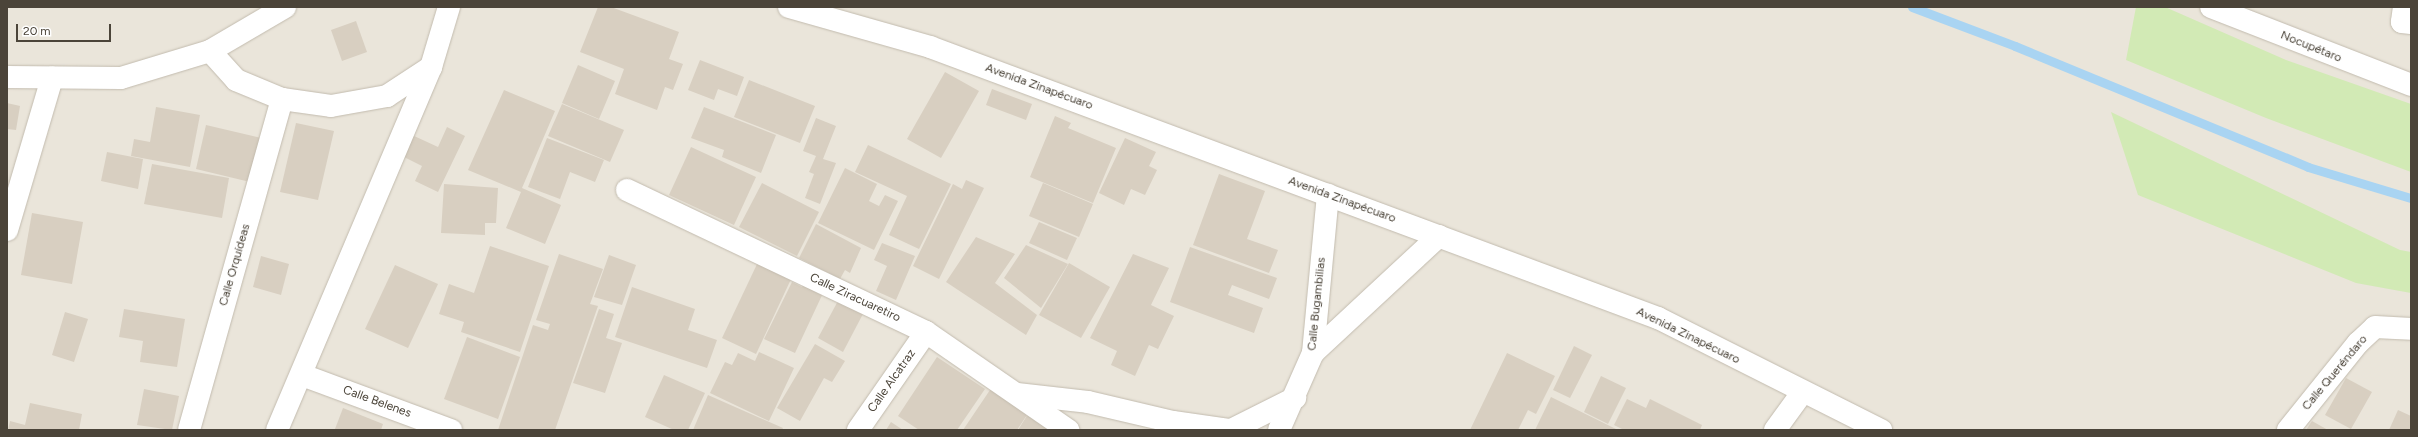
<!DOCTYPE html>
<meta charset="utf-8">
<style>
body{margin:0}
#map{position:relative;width:2418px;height:437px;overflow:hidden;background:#f6f3ec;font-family:Figtree,sans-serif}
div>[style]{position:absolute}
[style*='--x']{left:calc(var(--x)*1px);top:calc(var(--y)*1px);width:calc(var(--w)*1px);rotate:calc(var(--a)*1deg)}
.residential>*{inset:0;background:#eae5da}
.green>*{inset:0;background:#d2eab5}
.stream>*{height:9px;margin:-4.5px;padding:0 4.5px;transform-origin:4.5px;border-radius:4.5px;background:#a9d4f2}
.building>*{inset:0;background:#d8cfc1}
.roads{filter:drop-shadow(0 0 1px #c2bbae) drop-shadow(0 0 1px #c2bbae)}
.minor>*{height:22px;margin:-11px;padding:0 11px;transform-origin:11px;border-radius:11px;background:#fff}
span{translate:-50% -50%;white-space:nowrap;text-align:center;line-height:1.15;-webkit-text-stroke:3.5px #fff;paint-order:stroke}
.street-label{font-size:12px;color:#4b4439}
.frame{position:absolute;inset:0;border:8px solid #4b4439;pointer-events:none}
.scale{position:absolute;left:16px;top:24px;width:95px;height:18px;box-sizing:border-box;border:2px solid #4b4439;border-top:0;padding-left:5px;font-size:12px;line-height:14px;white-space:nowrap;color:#4b4439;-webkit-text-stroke:3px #fff;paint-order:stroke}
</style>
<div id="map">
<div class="residential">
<i style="clip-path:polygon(7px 7px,2411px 7px,2411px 430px,7px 430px)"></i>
</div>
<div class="green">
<i style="clip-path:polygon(2136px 7px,2165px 7px,2286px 60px,2411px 104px,2411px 172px,2266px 118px,2126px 60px)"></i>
<i style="clip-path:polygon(2111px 112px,2400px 250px,2411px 252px,2411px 293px,2356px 283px,2138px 195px)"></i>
</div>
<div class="stream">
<i style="--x:1912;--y:7;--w:110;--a:20.7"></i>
<i style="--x:2015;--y:46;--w:317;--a:22.4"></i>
<i style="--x:2308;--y:167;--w:108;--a:16.8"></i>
</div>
<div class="building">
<i style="clip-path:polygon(598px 7px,611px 7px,679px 32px,669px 59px,683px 64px,673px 90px,665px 87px,657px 110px,615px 94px,624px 69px,580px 52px)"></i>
<i style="clip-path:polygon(356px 21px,367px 52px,342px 61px,331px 30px)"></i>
<i style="clip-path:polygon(700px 60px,744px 77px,737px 96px,718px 89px,714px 100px,688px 90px)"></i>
<i style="clip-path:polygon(578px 65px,615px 81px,599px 119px,562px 103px)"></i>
<i style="clip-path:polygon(945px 72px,979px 91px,941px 158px,907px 139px)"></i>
<i style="clip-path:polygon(749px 80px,815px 106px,800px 143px,734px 117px)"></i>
<i style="clip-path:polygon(992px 89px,1032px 104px,1026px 120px,986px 105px)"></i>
<i style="clip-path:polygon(504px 90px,555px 111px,522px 188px,561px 205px,545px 244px,506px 228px,521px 192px,468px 170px)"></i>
<i style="clip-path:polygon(7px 103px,20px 106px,16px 130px,7px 129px)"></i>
<i style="clip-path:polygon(562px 104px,624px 130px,610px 162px,548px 136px)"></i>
<i style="clip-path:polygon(156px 107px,200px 115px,190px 167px,131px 156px,134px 139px,150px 142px)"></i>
<i style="clip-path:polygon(704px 107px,776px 135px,761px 173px,722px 157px,724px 150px,691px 138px)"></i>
<i style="clip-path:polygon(1055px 116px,1071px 123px,1068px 128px,1116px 148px,1093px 203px,1030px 177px)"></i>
<i style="clip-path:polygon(816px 118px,836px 126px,823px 159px,836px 163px,820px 204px,805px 198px,814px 174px,809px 172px,816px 156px,803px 151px)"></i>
<i style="clip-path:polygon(296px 123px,334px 131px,318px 200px,280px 192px)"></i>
<i style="clip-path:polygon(206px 125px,261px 138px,250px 182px,196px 169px)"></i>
<i style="clip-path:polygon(447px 127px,465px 136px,438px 192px,415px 181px,422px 166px,402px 156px,412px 135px,438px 147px)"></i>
<i style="clip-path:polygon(547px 138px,604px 160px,595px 182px,570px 172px,560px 199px,528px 187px)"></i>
<i style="clip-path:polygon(1125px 138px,1156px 152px,1149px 166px,1157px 170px,1145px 195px,1131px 189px,1124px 205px,1099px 193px)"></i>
<i style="clip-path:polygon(868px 145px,951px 184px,919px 249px,889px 235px,907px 196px,855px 172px)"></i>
<i style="clip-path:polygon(691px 147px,756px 177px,734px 225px,669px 195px)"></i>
<i style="clip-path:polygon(107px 152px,143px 159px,138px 189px,101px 181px)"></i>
<i style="clip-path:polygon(152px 164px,229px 178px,222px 218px,144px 204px)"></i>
<i style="clip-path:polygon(845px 168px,877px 184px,869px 201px,879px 206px,885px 195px,898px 201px,874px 250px,818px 223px)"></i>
<i style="clip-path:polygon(1219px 174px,1265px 191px,1247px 239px,1278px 250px,1269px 273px,1193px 245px)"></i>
<i style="clip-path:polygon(966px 180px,984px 188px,939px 279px,913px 266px,953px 184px,962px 189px)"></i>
<i style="clip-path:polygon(762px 183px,819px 212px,797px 256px,739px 227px)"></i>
<i style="clip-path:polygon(1043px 183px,1093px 204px,1079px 237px,1029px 216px)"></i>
<i style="clip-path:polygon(444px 184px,498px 188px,496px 223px,485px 223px,485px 235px,441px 233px)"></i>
<i style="clip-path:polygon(32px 213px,83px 222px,72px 284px,21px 275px)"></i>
<i style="clip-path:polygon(1039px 222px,1077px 238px,1067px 260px,1029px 243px)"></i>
<i style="clip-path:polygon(816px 224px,861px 248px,850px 273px,845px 270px,840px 279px,799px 258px)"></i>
<i style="clip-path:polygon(976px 237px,1015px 254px,995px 283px,1037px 315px,1026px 335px,946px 282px)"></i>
<i style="clip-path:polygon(882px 243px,915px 256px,896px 300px,876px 291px,887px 266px,874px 260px)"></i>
<i style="clip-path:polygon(1026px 245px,1068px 264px,1041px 308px,1004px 278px)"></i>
<i style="clip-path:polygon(490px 246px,549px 266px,520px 352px,461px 332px,464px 322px,439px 314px,449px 284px,474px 293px)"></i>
<i style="clip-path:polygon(1190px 247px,1277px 278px,1269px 299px,1232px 285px,1228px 295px,1263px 308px,1254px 333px,1170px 302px)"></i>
<i style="clip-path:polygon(559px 254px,603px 269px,590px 304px,598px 306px,555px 430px,498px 430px,533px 325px,548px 330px,550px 324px,536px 320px)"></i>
<i style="clip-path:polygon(1133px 254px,1169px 268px,1151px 305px,1174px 316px,1158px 349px,1149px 345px,1135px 376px,1111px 365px,1117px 351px,1090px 338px)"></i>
<i style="clip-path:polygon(609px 255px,636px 265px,622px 305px,594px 297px)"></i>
<i style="clip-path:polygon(261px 256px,289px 264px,281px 295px,253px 287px)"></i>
<i style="clip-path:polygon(758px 262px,792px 277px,756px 354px,722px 338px)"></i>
<i style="clip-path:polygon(1069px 263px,1110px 287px,1081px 338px,1039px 315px)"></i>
<i style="clip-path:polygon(395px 265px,438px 284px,408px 348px,365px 329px)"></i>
<i style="clip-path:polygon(792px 282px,802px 287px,805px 282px,824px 291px,795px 353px,764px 339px)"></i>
<i style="clip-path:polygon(632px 287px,695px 309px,688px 330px,717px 340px,707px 368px,615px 337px)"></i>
<i style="clip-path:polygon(839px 299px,864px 312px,843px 352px,818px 338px)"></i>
<i style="clip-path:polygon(124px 309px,185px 319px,177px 367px,140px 362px,143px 341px,119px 337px)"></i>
<i style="clip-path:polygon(599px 309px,614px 314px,606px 338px,622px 343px,605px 393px,573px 383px)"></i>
<i style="clip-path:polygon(65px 312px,88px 319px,74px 362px,52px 355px)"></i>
<i style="clip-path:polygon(467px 337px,520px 357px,498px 419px,444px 399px)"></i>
<i style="clip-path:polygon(815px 344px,845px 361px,832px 382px,824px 378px,800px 421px,777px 408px)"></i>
<i style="clip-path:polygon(1574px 346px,1592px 355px,1570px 398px,1553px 390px)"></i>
<i style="clip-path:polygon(759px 352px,794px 368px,769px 421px,710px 393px,725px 362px,732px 365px,738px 353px,755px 361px)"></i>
<i style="clip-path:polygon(1507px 353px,1555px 376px,1536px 414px,1528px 410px,1518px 430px,1470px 430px)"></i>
<i style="clip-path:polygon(937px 357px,985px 389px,957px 430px,919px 430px,898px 416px)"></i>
<i style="clip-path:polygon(664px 375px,705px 393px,688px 430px,674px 430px,645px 417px)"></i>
<i style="clip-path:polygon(1601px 376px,1626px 388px,1608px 424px,1584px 412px)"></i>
<i style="clip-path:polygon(2346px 378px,2372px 392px,2351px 429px,2325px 415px)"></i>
<i style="clip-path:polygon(992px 387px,1029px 412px,1017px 430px,963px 430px)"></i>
<i style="clip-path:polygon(144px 389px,179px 396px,172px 430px,137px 425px)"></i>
<i style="clip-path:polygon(708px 395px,783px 428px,782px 430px,693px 430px)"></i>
<i style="clip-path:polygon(1551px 397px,1618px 430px,1535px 430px)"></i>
<i style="clip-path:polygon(1627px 399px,1646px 408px,1650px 399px,1702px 425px,1700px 430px,1624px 430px,1614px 425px)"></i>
<i style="clip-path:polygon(30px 403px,82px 414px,79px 430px,8px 430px,10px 421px,25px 425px)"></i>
<i style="clip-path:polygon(343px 408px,383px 424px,381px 430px,335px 429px)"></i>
<i style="clip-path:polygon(2398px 410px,2411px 416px,2411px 430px,2389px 430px)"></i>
<i style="clip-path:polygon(1028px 414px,1052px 430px,1018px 430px)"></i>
<i style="clip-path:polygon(2312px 421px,2328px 430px,2306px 430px)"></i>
<i style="clip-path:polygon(891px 422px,903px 430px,886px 430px)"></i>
</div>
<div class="roads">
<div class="minor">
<i style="--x:789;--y:7;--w:147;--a:15.8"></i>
<i style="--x:930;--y:47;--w:777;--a:20.42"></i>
<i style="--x:1658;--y:318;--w:250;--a:26.7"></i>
<i style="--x:2211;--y:7;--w:215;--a:21.3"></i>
<i style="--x:2404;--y:7;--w:15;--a:98"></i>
<i style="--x:2402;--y:22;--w:9;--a:6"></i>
<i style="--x:210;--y:51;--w:39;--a:48"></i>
<i style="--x:236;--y:80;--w:50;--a:22.4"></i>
<i style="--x:282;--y:99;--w:49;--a:8.1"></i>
<i style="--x:331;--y:106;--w:57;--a:-10.1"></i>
<i style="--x:387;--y:96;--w:53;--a:-33.4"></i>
<i style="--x:7;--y:77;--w:114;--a:0.5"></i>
<i style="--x:121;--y:78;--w:93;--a:-16.9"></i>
<i style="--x:210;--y:51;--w:87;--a:-30.4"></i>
<i style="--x:627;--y:190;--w:331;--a:25.4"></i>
<i style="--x:926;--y:332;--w:173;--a:34.6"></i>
<i style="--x:7;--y:230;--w:159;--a:-73.5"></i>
<i style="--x:1313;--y:353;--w:172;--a:-42.9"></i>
<i style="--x:302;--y:375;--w:159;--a:20.3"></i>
<i style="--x:1017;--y:394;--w:71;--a:6.4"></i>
<i style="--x:1088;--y:402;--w:87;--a:13.2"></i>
<i style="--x:1173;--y:422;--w:58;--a:8"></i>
<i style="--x:189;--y:430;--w:344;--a:-74.3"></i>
<i style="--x:277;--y:430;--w:394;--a:-67"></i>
<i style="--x:431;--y:67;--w:63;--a:-73.3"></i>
<i style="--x:858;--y:430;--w:119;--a:-55.2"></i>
<i style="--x:1231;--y:430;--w:72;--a:-26.6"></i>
<i style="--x:1279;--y:430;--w:84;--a:-66.2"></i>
<i style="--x:1313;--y:353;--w:159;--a:-84.6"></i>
<i style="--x:1775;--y:430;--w:46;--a:-53.9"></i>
<i style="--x:2288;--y:430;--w:112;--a:-51.2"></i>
<i style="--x:2358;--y:343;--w:23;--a:-43"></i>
<i style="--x:2375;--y:327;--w:36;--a:3"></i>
</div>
</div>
<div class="street-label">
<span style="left:2311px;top:47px;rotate:22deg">Nocupétaro</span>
<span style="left:1039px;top:87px;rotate:20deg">Avenida Zinapécuaro</span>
<span style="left:1342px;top:200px;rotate:20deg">Avenida Zinapécuaro</span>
<span style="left:235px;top:265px;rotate:-74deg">Calle Orquídeas</span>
<span style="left:855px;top:298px;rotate:25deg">Calle Ziracuaretiro</span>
<span style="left:1317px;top:304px;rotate:-84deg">Calle Bugambilias</span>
<span style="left:1688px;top:336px;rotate:26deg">Avenida Zinapécuaro</span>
<span style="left:2335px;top:373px;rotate:-50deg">Calle Queréndaro</span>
<span style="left:892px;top:381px;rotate:-55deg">Calle Alcatraz</span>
<span style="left:377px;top:402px;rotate:20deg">Calle Belenes</span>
</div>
<div class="frame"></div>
<div class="scale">20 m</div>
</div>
